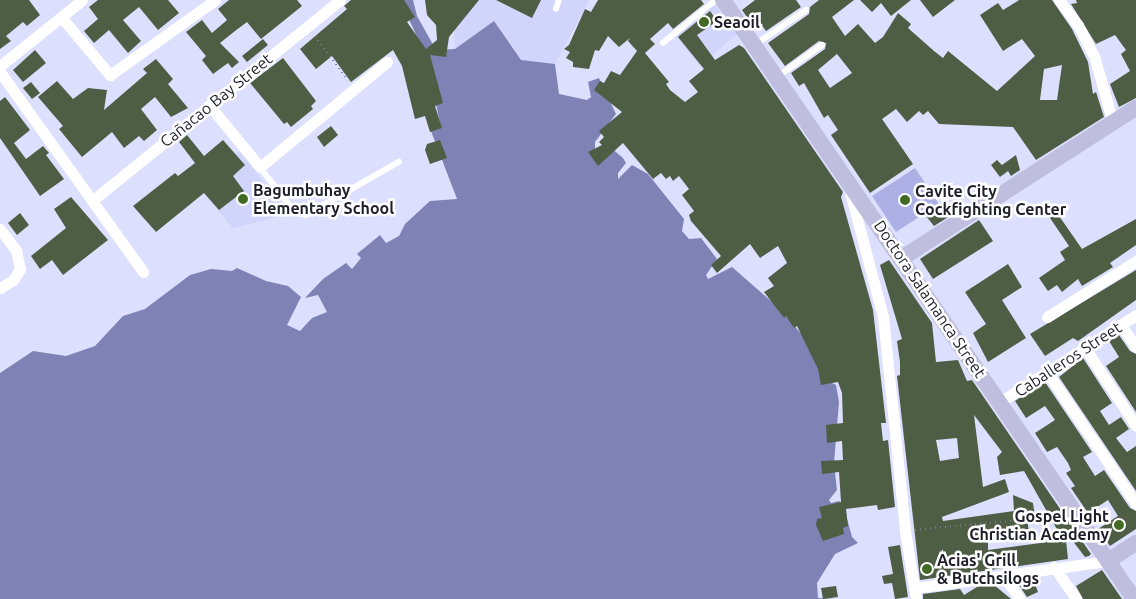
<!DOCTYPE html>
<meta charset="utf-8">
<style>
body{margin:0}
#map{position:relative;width:1136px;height:599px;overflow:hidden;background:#dddfff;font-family:Ubuntu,sans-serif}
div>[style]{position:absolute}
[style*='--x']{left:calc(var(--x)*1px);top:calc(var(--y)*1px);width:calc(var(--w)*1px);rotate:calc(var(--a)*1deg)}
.built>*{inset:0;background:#d1d4fb}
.green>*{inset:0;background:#adb0e4}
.water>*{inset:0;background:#7f82b4}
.building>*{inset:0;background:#4e5e45}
.path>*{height:2px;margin-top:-1px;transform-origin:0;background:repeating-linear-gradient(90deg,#797a8f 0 1px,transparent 0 5px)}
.lane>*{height:5.5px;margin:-2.75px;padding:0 2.75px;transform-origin:2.75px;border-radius:2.75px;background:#fff}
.street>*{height:11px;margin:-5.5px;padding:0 5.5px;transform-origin:5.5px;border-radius:5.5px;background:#fff}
.secondary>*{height:16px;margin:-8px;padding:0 8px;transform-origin:8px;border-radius:8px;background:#bfbede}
.dots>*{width:14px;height:14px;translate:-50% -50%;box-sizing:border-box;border:2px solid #fff;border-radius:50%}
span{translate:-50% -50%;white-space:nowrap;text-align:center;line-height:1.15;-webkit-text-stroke:5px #fff;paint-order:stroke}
.poi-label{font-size:16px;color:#1e1f2a;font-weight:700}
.left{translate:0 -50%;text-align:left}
.right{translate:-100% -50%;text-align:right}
.street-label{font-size:16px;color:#1e1f2a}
</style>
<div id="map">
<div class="built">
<i style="clip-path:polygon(456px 0,589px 0,555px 64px,521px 60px,494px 21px,455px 49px,453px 7px)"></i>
<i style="clip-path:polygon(711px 0,738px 34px,699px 65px,672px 31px)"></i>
<i style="clip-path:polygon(240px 151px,288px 214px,233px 228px,197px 185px)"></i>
</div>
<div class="green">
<i style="clip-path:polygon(915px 168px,939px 204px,896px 232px,872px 196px)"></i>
</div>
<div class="water">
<i style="clip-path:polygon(400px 0,413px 0,417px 16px,436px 50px,455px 49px,494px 21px,521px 60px,555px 64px,559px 94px,587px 100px,591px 97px,588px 82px,599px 78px,616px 114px,595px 142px,595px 151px,610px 147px,623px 158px,626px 163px,618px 173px,618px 179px,632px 165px,648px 174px,684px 219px,682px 231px,689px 239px,701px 238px,717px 259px,706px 275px,708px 279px,732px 267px,780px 309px,814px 349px,830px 382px,836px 385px,839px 402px,834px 463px,837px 490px,829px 500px,831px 503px,839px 501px,843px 504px,852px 537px,858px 543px,835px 554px,817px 583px,818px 598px,835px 599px,0 599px,0 373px,33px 351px,66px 356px,95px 346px,123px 316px,145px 309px,190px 275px,211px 269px,232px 271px,237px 268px,266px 281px,288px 286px,301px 297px,287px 325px,300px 331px,312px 318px,327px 312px,318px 295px,305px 298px,323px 279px,346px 263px,352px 269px,361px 258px,357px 254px,380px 235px,386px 243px,399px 236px,405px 224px,430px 201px,457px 199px,431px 131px,440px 123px,426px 56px)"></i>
</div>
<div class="building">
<i style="clip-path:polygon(0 0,29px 0,40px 15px,27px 26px,23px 22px,6px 36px,11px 41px,0 49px)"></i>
<i style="clip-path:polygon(98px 0,168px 0,179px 13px,158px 30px,139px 7px,123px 20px,141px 41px,128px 53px,109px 30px,94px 43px,84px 31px,98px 19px,89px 7px)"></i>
<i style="clip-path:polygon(229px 0,297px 0,302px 6px,261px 39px,247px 22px,235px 31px,220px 43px,239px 62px,232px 68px,228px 63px,213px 74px,202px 60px,206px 56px,186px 32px,202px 20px,212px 33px,227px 20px,218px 9px)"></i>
<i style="clip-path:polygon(351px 0,404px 0,415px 17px,407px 22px,426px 49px,437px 40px,436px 25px,427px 15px,425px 0,479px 0,449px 37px,446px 57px,430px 55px,443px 103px,435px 106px,442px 128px,430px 132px,425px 116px,415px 119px,402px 66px,393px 50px,351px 82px,332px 56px,316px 69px,300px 49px,347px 9px,344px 6px)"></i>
<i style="clip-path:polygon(496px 0,541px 0,532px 18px)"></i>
<i style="clip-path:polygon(598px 0,701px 0,704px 4px,673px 29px,668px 23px,650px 39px,655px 44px,645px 53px,669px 82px,666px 84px,670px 90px,685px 102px,698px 92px,689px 81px,704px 69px,678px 37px,710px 11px,717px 21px,697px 35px,715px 60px,739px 45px,744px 48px,843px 192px,841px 197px,873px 310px,886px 423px,881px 423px,883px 441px,888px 440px,895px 507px,878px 510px,877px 505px,846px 509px,848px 526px,843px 528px,844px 534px,823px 541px,816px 525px,817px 519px,822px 518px,819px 507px,841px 502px,839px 472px,822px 474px,821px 461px,843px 460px,842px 441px,827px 443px,826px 425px,843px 423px,842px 393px,838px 382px,821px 385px,818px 369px,797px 326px,794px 328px,786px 316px,784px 318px,764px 292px,774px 286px,768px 278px,787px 263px,778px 246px,760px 258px,750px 244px,717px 273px,711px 265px,721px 256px,691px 221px,689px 215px,694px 211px,682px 195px,689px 189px,679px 176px,673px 181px,670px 176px,666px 179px,661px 173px,653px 179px,623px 143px,598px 166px,588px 152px,602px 145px,599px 142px,604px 137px,599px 131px,622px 112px,594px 90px,600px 81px,604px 83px,611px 71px,620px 75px,637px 51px,628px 41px,630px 38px,619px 47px,608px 36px,599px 51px,595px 50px,589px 69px,573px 67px,573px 62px,566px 58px,570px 52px,564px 49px,569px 45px,585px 9px,591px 12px)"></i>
<i style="clip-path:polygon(755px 0,796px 0,801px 7px,766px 31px,758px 20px,752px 24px,742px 10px)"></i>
<i style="clip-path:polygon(evenodd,819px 0,854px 0,832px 17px,845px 36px,858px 24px,875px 43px,883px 37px,898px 13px,911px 24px,908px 28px,934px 51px,943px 58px,948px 51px,997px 91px,1035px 56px,1022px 39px,1003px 51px,980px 15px,998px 3px,1003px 10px,1019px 0,1052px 0,1072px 29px,1088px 62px,1093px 94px,1096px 92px,1104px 117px,1036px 160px,1013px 127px,939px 124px,928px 111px,923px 115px,919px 111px,907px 122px,896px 109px,882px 119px,913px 164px,870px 193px,831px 135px,838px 130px,828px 115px,824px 118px,804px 83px,799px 86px,791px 73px,825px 49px,826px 43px,819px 41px,785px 66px,768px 43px,809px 14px,810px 7px,819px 0,837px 54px,852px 73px,830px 88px,818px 70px,837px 54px,819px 0,1062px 65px,1057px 100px,1040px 100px,1044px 69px,1062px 65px)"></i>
<i style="clip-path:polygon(860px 0,911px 0,891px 16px,881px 3px,872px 12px)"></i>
<i style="clip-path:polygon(920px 0,955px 0,933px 17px)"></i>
<i style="clip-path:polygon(1076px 0,1136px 0,1136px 98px,1119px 107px,1110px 84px,1130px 71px,1121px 54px,1126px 50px,1115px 35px,1096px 44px,1071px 4px,1077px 3px)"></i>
<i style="clip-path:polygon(263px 39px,268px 45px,247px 62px,242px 56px)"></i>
<i style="clip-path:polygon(35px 50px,46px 63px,23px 82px,13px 70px)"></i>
<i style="clip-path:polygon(283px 58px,316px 101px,311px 106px,313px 109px,291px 127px,287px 122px,284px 124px,250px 83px)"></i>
<i style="clip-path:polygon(156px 59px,173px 79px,168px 84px,188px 108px,171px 117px,155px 97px,141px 109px,157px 130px,144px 141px,139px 136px,124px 148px,112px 132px,82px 157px,59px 129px,63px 126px,38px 97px,57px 81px,73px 99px,88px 88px,107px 90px,104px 110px,147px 73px,143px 69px)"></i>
<i style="clip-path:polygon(31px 82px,40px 93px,32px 99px,23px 88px)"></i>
<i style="clip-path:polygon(5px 97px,30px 130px,14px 143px,26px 159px,43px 146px,49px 153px,46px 155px,64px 179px,40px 196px,0 138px,0 101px)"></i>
<i style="clip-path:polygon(331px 126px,338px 135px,324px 147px,317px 137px)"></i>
<i style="clip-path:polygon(187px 135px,204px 156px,223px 140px,245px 165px,233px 176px,244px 191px,219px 210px,204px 193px,156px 232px,133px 206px,175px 173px,178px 176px,195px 163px,179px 142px)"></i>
<i style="clip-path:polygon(440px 140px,447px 158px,430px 164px,425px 150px,427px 144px)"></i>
<i style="clip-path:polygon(1016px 155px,1020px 170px,1011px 176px,1008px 171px,1000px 177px,991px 165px,997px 160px,1002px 165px)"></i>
<i style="clip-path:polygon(71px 197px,108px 240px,63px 275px,52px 260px,40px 269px,31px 256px,66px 228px,54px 209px)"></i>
<i style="clip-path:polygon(942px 205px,950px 216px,934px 226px,926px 216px)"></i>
<i style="clip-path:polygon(20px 213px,29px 225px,17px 235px,8px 223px)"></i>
<i style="clip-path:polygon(1057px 213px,1082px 249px,1136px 219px,1136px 245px,1110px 263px,1113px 267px,1082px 286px,1078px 279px,1062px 292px,1057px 285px,1048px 291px,1039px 278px,1065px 260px,1060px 252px,1069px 246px,1050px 218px)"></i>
<i style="clip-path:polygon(979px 220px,993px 241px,933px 279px,920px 259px)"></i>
<i style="clip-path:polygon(evenodd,889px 260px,932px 323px,936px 362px,958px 360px,967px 381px,972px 380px,1091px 554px,1089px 556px,1085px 557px,1065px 531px,1068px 559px,920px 580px,897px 376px,900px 375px,900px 362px,897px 341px,902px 339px,880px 265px,889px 260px,974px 415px,1002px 452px,997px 457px,1000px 475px,1024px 471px,1063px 540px,988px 550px,988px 533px,1029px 534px,1027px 516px,1035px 517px,1033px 503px,1013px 495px,1014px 511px,943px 521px,942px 517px,1009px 492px,1005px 479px,983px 487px,974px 415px,889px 260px,957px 438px,959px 458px,940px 461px,936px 440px,957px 438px)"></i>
<i style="clip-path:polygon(1008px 264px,1022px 287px,1002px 300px,1026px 338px,988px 362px,973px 333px,986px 324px,965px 292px)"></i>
<i style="clip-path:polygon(1136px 270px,1136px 300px,1078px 341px,1073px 338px,1045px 356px,1030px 334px)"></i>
<i style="clip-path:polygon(1119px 335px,1130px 351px,1136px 354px,1136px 412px,1106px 366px,1119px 357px,1109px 341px)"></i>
<i style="clip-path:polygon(1083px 358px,1112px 403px,1100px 411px,1109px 425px,1121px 417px,1129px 429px,1116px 438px,1127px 452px,1136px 446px,1136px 491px,1059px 377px)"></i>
<i style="clip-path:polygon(1045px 382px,1092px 452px,1083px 457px,1095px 476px,1104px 470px,1130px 508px,1136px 511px,1136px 529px,1110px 546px,1098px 529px,1118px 516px,1108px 500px,1088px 513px,1071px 488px,1075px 486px,1066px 473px,1071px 470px,1068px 463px,1057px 447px,1047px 452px,1035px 433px,1055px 420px,1045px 406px,1026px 418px,1015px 401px)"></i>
<i style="clip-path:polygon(900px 545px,908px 597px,895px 599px,892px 583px,884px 584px,882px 576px,893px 574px,888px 547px)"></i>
<i style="clip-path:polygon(1102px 570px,1122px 599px,1083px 599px,1076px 586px)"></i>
<i style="clip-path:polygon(1033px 579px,1038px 592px,1027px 597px,1019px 585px)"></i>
<i style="clip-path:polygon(994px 585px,1011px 599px,923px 599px,923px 594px,960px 589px,964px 595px,977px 587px)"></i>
<i style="clip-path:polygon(836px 586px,838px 597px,823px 599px,821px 588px)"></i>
</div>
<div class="path">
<i style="--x:315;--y:36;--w:55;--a:53.1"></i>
<i style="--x:915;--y:530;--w:146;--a:-5.5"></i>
</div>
<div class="lane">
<i style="--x:556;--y:9;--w:9;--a:-72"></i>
<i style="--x:663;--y:43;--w:68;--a:-39.1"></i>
<i style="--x:756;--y:44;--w:60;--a:-34.2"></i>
<i style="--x:777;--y:77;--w:55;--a:-35.4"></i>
<i style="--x:260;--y:167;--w:57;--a:52.1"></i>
<i style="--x:295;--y:212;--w:11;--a:15"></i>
<i style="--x:306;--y:215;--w:107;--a:-29.7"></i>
</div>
<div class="street">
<i style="--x:1059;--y:0;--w:31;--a:53"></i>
<i style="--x:1078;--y:25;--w:38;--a:63"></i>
<i style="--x:1095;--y:59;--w:66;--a:74.3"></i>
<i style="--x:62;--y:18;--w:75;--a:49.9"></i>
<i style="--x:110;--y:75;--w:129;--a:-35.5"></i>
<i style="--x:0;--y:66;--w:105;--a:-38.8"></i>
<i style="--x:0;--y:72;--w:246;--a:54.4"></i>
<i style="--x:209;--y:105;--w:80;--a:50.6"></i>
<i style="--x:260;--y:167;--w:165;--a:-39.6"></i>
<i style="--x:850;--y:192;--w:129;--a:75.2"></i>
<i style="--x:883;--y:317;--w:215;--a:84.1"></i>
<i style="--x:905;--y:531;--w:69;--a:80.8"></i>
<i style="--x:93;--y:200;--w:318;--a:-39"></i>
<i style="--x:0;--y:229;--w:26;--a:53"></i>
<i style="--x:16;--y:250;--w:19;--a:78"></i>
<i style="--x:20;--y:269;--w:13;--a:122"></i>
<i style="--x:13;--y:280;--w:15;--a:148"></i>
<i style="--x:1047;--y:317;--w:105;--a:-32.2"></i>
<i style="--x:1121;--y:325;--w:27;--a:56"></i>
<i style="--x:1085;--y:348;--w:93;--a:56.8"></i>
<i style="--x:1047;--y:372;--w:159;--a:56"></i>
<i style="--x:1000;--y:402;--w:161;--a:-32.6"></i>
<i style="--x:1054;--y:567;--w:39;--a:55"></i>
<i style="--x:1003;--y:575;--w:29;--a:55"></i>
<i style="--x:915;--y:588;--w:195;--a:-8"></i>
</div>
<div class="secondary">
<i style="--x:723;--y:0;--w:726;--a:55.54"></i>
<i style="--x:902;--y:258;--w:278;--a:-32.7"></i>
<i style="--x:1108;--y:561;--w:33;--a:-33"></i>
</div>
<div class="dots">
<i style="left:704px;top:22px;background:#426a25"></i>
<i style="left:243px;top:199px;background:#426a25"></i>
<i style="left:905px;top:200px;background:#426a25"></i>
<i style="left:1119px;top:525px;background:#426a25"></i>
<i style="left:927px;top:569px;background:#426a25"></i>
</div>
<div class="poi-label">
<span class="left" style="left:714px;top:22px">Seaoil</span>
<span class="left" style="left:253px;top:199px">Bagumbuhay<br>Elementary School</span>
<span class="left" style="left:915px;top:200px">Cavite City<br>Cockfighting Center</span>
<span class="right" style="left:1109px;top:525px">Gospel Light<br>Christian Academy</span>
<span class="left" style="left:937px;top:569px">Acias' Grill<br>&amp; Butchsilogs</span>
</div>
<div class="street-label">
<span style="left:216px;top:100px;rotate:-39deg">Cañacao Bay Street</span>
<span style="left:930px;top:299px;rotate:56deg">Doctora Salamanca Street</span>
<span style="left:1068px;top:359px;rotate:-33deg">Caballeros Street</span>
</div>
</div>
